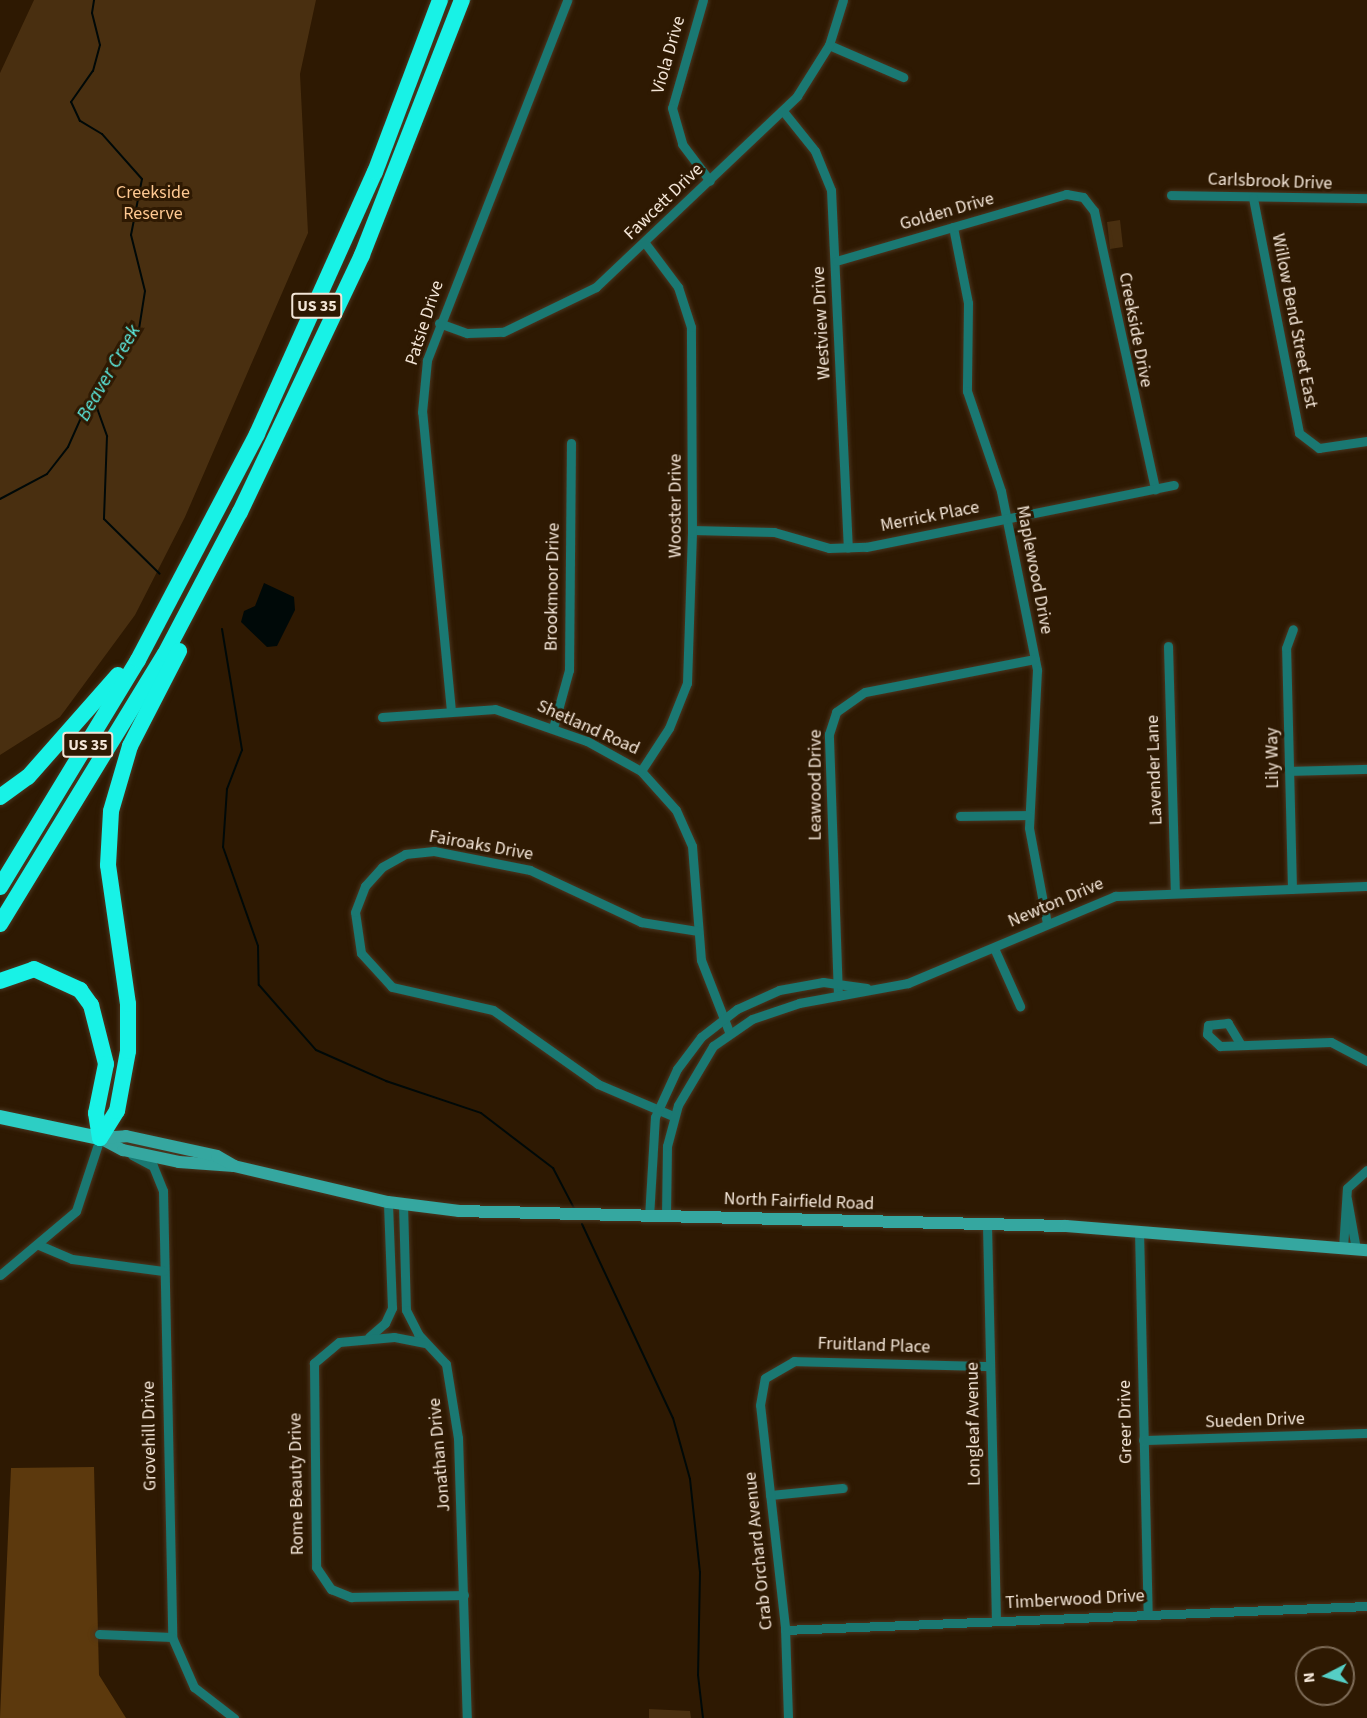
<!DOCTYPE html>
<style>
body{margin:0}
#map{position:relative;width:1367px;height:1718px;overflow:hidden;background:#2e1902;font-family:"Source Sans 3",sans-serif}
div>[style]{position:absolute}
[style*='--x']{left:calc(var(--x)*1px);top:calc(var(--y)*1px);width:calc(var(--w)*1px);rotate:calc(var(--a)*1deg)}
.green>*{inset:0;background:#492f10}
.forest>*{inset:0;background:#5c390d}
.water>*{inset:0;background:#000908}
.stream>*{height:2px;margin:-1px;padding:0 1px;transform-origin:1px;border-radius:1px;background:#000908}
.roads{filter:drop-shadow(0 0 2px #4a3620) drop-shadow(0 0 2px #4a3620)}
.minor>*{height:9px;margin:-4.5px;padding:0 4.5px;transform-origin:4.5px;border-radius:4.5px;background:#1a7872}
.secondary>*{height:12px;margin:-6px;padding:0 6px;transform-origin:6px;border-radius:6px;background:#35a7a0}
.primary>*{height:14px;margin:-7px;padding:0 7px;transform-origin:7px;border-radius:7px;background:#2dcec4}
.motorway>*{height:16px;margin:-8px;padding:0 8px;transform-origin:8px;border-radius:8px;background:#18f2e6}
span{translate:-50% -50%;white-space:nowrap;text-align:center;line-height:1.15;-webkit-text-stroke:6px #2e1902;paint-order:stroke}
.shield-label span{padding:2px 4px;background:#2e1902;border:2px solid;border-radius:4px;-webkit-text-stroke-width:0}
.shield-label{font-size:16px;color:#f3e5d7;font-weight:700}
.street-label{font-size:18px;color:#f3e5d7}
.park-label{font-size:18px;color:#fec891}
.water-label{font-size:20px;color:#5cede2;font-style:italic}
.north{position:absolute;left:1295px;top:1646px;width:60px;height:60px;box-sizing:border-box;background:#2e1902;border:2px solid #7d6b57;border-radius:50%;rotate:264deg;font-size:16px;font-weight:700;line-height:24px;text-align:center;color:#f3e5d7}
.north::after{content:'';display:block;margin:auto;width:21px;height:27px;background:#55cec5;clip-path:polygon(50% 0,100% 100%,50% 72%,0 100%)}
</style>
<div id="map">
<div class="green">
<i style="clip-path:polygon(34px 0,316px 0,300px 74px,308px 233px,185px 517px,135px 615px,60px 717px,0 755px,0 73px)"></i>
<i style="clip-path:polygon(1120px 220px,1123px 247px,1110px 249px,1107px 222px)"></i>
<i style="clip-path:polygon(649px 1709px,690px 1711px,691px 1718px,649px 1718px)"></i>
</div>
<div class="forest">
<i style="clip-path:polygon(94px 1467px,99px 1675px,126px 1718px,0 1718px,11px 1468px)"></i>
</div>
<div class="water">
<i style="clip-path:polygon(264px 583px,294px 597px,295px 610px,277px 646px,267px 647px,241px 622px,244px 611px,255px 606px)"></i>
</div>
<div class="stream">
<i style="--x:92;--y:394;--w:45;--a:70.3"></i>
<i style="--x:107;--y:436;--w:83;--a:92.1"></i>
<i style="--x:104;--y:519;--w:78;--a:44.5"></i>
<i style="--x:0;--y:499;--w:53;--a:-28"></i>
<i style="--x:47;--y:474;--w:34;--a:-52"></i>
<i style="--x:68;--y:447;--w:59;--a:-66"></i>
<i style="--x:92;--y:393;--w:79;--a:-53.7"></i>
<i style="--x:139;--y:329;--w:38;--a:-81"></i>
<i style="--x:145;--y:291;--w:58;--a:-104"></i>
<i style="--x:131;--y:235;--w:57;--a:-78.9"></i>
<i style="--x:142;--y:179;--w:60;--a:-131.6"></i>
<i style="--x:102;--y:134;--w:26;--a:-149"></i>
<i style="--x:80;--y:121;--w:21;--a:-115"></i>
<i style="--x:71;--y:102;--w:38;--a:-55"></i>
<i style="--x:93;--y:71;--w:27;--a:-75"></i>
<i style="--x:100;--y:45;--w:33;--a:-104"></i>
<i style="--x:92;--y:13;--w:13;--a:-81"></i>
<i style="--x:222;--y:629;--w:123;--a:80.6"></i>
<i style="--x:242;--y:750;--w:42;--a:111"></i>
<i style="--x:227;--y:789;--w:58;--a:93.9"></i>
<i style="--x:223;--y:847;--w:105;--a:70.5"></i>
<i style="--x:258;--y:946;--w:39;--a:89"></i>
<i style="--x:259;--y:985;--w:86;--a:48.8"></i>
<i style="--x:316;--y:1050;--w:77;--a:23.9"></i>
<i style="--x:386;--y:1081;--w:100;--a:18.6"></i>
<i style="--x:481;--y:1113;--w:91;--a:37.4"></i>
<i style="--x:553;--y:1168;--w:47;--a:62.4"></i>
<i style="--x:582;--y:1224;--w:214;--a:64.9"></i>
<i style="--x:673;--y:1418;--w:63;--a:74.4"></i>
<i style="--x:690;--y:1479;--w:94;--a:83.9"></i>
<i style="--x:700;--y:1572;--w:103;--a:91.1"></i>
<i style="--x:698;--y:1675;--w:43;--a:83.4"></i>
</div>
<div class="roads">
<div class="minor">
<i style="--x:703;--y:0;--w:112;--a:106"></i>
<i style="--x:672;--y:108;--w:37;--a:74"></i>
<i style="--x:682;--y:144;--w:46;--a:52.9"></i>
<i style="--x:829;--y:45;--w:81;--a:23.4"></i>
<i style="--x:783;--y:111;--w:51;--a:51.3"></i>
<i style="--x:815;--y:151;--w:42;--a:67.7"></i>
<i style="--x:831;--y:190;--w:358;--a:87.3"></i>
<i style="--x:1171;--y:195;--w:196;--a:0.9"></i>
<i style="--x:1253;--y:198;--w:239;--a:78.9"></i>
<i style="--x:1299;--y:433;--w:25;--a:37"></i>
<i style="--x:1319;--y:448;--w:49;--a:-8.3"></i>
<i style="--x:953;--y:227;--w:77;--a:78.8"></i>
<i style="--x:968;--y:303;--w:88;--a:90.7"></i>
<i style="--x:967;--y:391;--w:106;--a:71.2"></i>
<i style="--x:1001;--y:491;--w:183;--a:78.6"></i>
<i style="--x:1037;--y:670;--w:158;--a:92.9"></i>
<i style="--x:1029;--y:828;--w:97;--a:79.3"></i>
<i style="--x:836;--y:261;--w:240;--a:-16.2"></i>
<i style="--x:1066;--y:194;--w:17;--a:10"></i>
<i style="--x:1083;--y:197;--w:18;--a:52"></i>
<i style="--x:1094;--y:211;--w:285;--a:77.6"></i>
<i style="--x:439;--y:323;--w:30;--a:20"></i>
<i style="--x:467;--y:333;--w:36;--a:-2"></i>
<i style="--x:503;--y:332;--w:103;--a:-25.8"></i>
<i style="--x:596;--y:287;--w:277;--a:-43.5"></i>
<i style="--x:797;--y:96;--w:60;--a:-57.9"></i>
<i style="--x:829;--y:45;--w:47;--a:-72.7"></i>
<i style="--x:692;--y:530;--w:82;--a:1.4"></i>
<i style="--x:774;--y:532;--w:57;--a:16.2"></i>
<i style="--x:829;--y:548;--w:37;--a:-2"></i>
<i style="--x:866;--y:547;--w:314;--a:-11.4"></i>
<i style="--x:1168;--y:646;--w:247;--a:88.4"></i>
<i style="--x:451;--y:711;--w:300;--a:-95.5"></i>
<i style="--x:422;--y:412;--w:52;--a:-84.5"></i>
<i style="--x:427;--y:360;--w:386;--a:-68.7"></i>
<i style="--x:382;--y:717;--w:113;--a:-4"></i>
<i style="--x:495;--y:709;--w:97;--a:19.2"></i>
<i style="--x:587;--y:741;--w:62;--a:29.1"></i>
<i style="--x:641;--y:771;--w:52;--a:48.1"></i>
<i style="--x:676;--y:810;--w:39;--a:66"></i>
<i style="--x:692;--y:846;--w:114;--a:85.5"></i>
<i style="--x:701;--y:960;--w:77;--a:68.7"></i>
<i style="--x:553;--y:728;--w:60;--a:-74.6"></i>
<i style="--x:569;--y:670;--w:227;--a:-89.5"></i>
<i style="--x:641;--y:771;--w:51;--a:-56.9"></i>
<i style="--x:669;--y:728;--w:48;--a:-68.2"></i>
<i style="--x:687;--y:683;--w:150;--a:-88.1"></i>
<i style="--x:692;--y:533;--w:206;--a:-90.3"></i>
<i style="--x:691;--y:327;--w:42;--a:-108"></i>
<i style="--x:678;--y:287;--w:55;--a:-126.9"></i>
<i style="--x:1290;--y:771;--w:77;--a:-1.5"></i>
<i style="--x:960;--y:816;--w:69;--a:-0.8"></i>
<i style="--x:1292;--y:889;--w:241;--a:-91.4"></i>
<i style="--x:1286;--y:648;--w:20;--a:-70"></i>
<i style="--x:994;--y:948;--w:64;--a:65.9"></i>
<i style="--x:838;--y:996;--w:262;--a:-92"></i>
<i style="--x:829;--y:734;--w:23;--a:-72"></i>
<i style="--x:836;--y:712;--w:35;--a:-35"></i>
<i style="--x:865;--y:692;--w:173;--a:-11"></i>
<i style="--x:1241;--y:1045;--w:26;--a:-121"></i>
<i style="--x:1228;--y:1023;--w:20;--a:174"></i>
<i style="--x:1208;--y:1025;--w:9;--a:96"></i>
<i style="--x:1207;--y:1034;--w:18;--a:43"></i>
<i style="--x:1220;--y:1046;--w:111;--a:-2.1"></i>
<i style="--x:1331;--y:1042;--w:41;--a:27.8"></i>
<i style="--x:673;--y:1116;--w:82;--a:-156.9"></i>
<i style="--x:598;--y:1084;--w:128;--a:-144.8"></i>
<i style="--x:493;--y:1010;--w:104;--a:-167.2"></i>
<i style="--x:392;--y:987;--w:46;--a:-132.4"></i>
<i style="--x:361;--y:953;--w:41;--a:-98.3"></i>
<i style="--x:355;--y:912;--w:28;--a:-69"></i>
<i style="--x:365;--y:886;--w:25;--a:-48"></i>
<i style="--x:382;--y:867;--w:26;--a:-29"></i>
<i style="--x:405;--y:854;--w:29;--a:-6"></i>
<i style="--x:434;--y:851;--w:98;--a:11.2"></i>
<i style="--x:530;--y:870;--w:123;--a:25.1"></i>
<i style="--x:641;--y:922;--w:58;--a:9"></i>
<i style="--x:132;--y:1155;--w:24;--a:28"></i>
<i style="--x:153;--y:1166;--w:27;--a:68"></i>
<i style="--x:163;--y:1191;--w:446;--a:88.8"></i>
<i style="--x:172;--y:1637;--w:55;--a:66.3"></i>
<i style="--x:194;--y:1687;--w:51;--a:37.8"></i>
<i style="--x:1347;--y:1199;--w:51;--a:79.8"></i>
<i style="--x:403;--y:1204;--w:106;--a:88.4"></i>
<i style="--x:406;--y:1310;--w:27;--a:63"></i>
<i style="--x:418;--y:1334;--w:41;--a:47"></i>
<i style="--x:446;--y:1364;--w:75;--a:80.8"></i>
<i style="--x:458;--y:1438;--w:280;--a:88.2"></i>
<i style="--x:649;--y:1217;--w:100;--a:-86.6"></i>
<i style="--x:655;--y:1117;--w:53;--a:-65.4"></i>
<i style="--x:677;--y:1069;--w:40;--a:-53"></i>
<i style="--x:701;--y:1037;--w:46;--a:-37.9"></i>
<i style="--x:737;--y:1009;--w:46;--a:-24.3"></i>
<i style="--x:779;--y:990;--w:45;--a:-10.3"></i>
<i style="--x:823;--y:982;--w:44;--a:7.8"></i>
<i style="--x:666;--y:1217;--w:71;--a:-89.2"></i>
<i style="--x:667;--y:1146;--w:42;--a:-75"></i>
<i style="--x:678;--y:1105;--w:69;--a:-59.3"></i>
<i style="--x:713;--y:1046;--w:47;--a:-34.7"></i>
<i style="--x:752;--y:1019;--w:50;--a:-18.8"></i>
<i style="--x:799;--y:1003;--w:111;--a:-10.4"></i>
<i style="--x:908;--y:983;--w:225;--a:-22.8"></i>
<i style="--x:1115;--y:896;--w:252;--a:-2.3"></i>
<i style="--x:987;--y:1225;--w:396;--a:88.7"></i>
<i style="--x:1139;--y:1230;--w:382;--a:88.7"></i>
<i style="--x:39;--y:1245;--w:36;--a:23"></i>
<i style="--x:72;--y:1259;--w:92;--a:7.5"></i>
<i style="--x:1343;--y:1248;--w:60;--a:-86.2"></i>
<i style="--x:1347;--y:1188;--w:27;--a:-42"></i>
<i style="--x:0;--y:1275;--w:99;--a:-40.1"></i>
<i style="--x:76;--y:1211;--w:77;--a:-71.8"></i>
<i style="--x:369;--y:1337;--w:21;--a:-41"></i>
<i style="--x:385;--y:1323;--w:17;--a:-65"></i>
<i style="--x:392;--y:1308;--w:106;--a:-92.2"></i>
<i style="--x:425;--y:1343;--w:32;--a:-169"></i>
<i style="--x:394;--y:1337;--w:55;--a:174.8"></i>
<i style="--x:339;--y:1342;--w:33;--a:140"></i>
<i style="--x:314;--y:1363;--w:204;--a:89.4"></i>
<i style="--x:316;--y:1567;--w:27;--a:56"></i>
<i style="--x:331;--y:1589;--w:22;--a:22"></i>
<i style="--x:351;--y:1597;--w:113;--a:-1"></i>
<i style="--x:1143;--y:1440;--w:224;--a:-1.8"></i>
<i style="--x:770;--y:1495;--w:73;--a:-5.5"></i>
<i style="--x:785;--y:1630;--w:582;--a:-2.36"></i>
<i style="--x:99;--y:1634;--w:73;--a:2.4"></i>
<i style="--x:788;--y:1718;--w:91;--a:-91.9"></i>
<i style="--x:785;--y:1627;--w:223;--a:-96.4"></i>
<i style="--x:760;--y:1405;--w:27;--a:-80"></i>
<i style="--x:765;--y:1378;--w:34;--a:-30"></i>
<i style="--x:794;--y:1361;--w:195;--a:1.5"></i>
</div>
<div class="secondary">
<i style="--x:100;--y:1138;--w:26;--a:28"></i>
<i style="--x:123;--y:1150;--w:57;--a:12.1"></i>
<i style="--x:179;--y:1162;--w:55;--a:4.2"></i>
<i style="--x:234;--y:1166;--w:158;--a:13.2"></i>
<i style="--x:388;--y:1202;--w:72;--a:7.2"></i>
<i style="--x:459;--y:1211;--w:607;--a:1.42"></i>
<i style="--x:1066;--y:1226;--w:302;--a:4.6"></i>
<i style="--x:100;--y:1138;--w:26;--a:-4"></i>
<i style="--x:126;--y:1136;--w:93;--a:12.4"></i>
<i style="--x:217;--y:1156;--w:20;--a:30"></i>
</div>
<div class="primary">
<i style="--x:0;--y:1117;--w:102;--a:11.9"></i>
</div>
<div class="motorway">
<i style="--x:0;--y:797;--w:34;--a:-36"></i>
<i style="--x:28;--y:777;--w:136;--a:-48.6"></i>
<i style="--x:0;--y:887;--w:266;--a:-58.7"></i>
<i style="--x:138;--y:660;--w:255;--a:-62.2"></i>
<i style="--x:257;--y:434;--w:287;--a:-65.8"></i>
<i style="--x:375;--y:172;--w:184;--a:-69.3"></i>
<i style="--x:0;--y:924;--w:316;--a:-58.6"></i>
<i style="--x:165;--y:654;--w:161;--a:-62.2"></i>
<i style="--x:240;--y:512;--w:284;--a:-64.6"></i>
<i style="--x:362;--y:255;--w:274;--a:-68.6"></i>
<i style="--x:0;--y:981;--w:36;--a:-19"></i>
<i style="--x:34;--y:969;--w:51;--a:24.5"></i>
<i style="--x:80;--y:990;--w:19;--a:54"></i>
<i style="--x:91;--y:1005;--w:61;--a:75.7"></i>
<i style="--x:106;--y:1064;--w:50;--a:101.5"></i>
<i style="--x:96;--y:1113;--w:25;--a:81"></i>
<i style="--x:100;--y:1138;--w:32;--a:-58"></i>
<i style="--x:117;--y:1111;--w:61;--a:-79.6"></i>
<i style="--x:128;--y:1051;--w:47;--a:-90"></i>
<i style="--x:128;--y:1004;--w:140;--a:-98.2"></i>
<i style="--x:108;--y:865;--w:54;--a:-86.8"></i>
<i style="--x:111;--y:811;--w:68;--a:-73.7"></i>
<i style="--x:130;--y:746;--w:107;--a:-62.7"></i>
</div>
</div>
<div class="shield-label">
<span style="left:317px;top:306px">US 35</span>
<span style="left:88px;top:745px">US 35</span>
</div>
<div class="street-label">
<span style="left:669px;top:55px;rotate:-74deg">Viola Drive</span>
<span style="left:1270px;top:182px;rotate:2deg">Carlsbrook Drive</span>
<span style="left:664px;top:202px;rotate:-44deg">Fawcett Drive</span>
<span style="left:947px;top:212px;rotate:-16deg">Golden Drive</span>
<span style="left:1294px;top:321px;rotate:79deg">Willow Bend Street East</span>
<span style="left:425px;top:323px;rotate:-72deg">Patsie Drive</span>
<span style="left:822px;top:323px;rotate:-93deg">Westview Drive</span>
<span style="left:1135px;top:330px;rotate:79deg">Creekside Drive</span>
<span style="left:676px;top:506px;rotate:-90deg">Wooster Drive</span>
<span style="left:930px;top:517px;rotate:-11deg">Merrick Place</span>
<span style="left:1034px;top:570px;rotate:79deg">Maplewood Drive</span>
<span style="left:553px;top:587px;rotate:-89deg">Brookmoor Drive</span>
<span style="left:588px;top:728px;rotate:24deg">Shetland Road</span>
<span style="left:1273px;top:758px;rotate:-91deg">Lily Way</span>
<span style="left:1155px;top:770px;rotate:-92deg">Lavender Lane</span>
<span style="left:816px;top:785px;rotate:-90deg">Leawood Drive</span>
<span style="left:481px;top:846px;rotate:10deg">Fairoaks Drive</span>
<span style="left:1056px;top:903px;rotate:-23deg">Newton Drive</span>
<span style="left:799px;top:1202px;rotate:2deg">North Fairfield Road</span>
<span style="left:874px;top:1346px;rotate:2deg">Fruitland Place</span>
<span style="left:1255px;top:1421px;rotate:-2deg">Sueden Drive</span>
<span style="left:1126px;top:1422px;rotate:-91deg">Greer Drive</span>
<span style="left:974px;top:1424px;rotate:-91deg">Longleaf Avenue</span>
<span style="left:150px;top:1436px;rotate:-91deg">Grovehill Drive</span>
<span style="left:440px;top:1455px;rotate:-95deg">Jonathan Drive</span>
<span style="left:297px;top:1484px;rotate:-91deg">Rome Beauty Drive</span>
<span style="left:759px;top:1551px;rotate:-96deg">Crab Orchard Avenue</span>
<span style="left:1075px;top:1600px;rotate:-3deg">Timberwood Drive</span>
</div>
<div class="park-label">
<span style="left:153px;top:204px">Creekside<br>Reserve</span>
</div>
<div class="water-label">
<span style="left:109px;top:373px;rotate:-60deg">Beaver Creek</span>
</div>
<div class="north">N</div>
</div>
